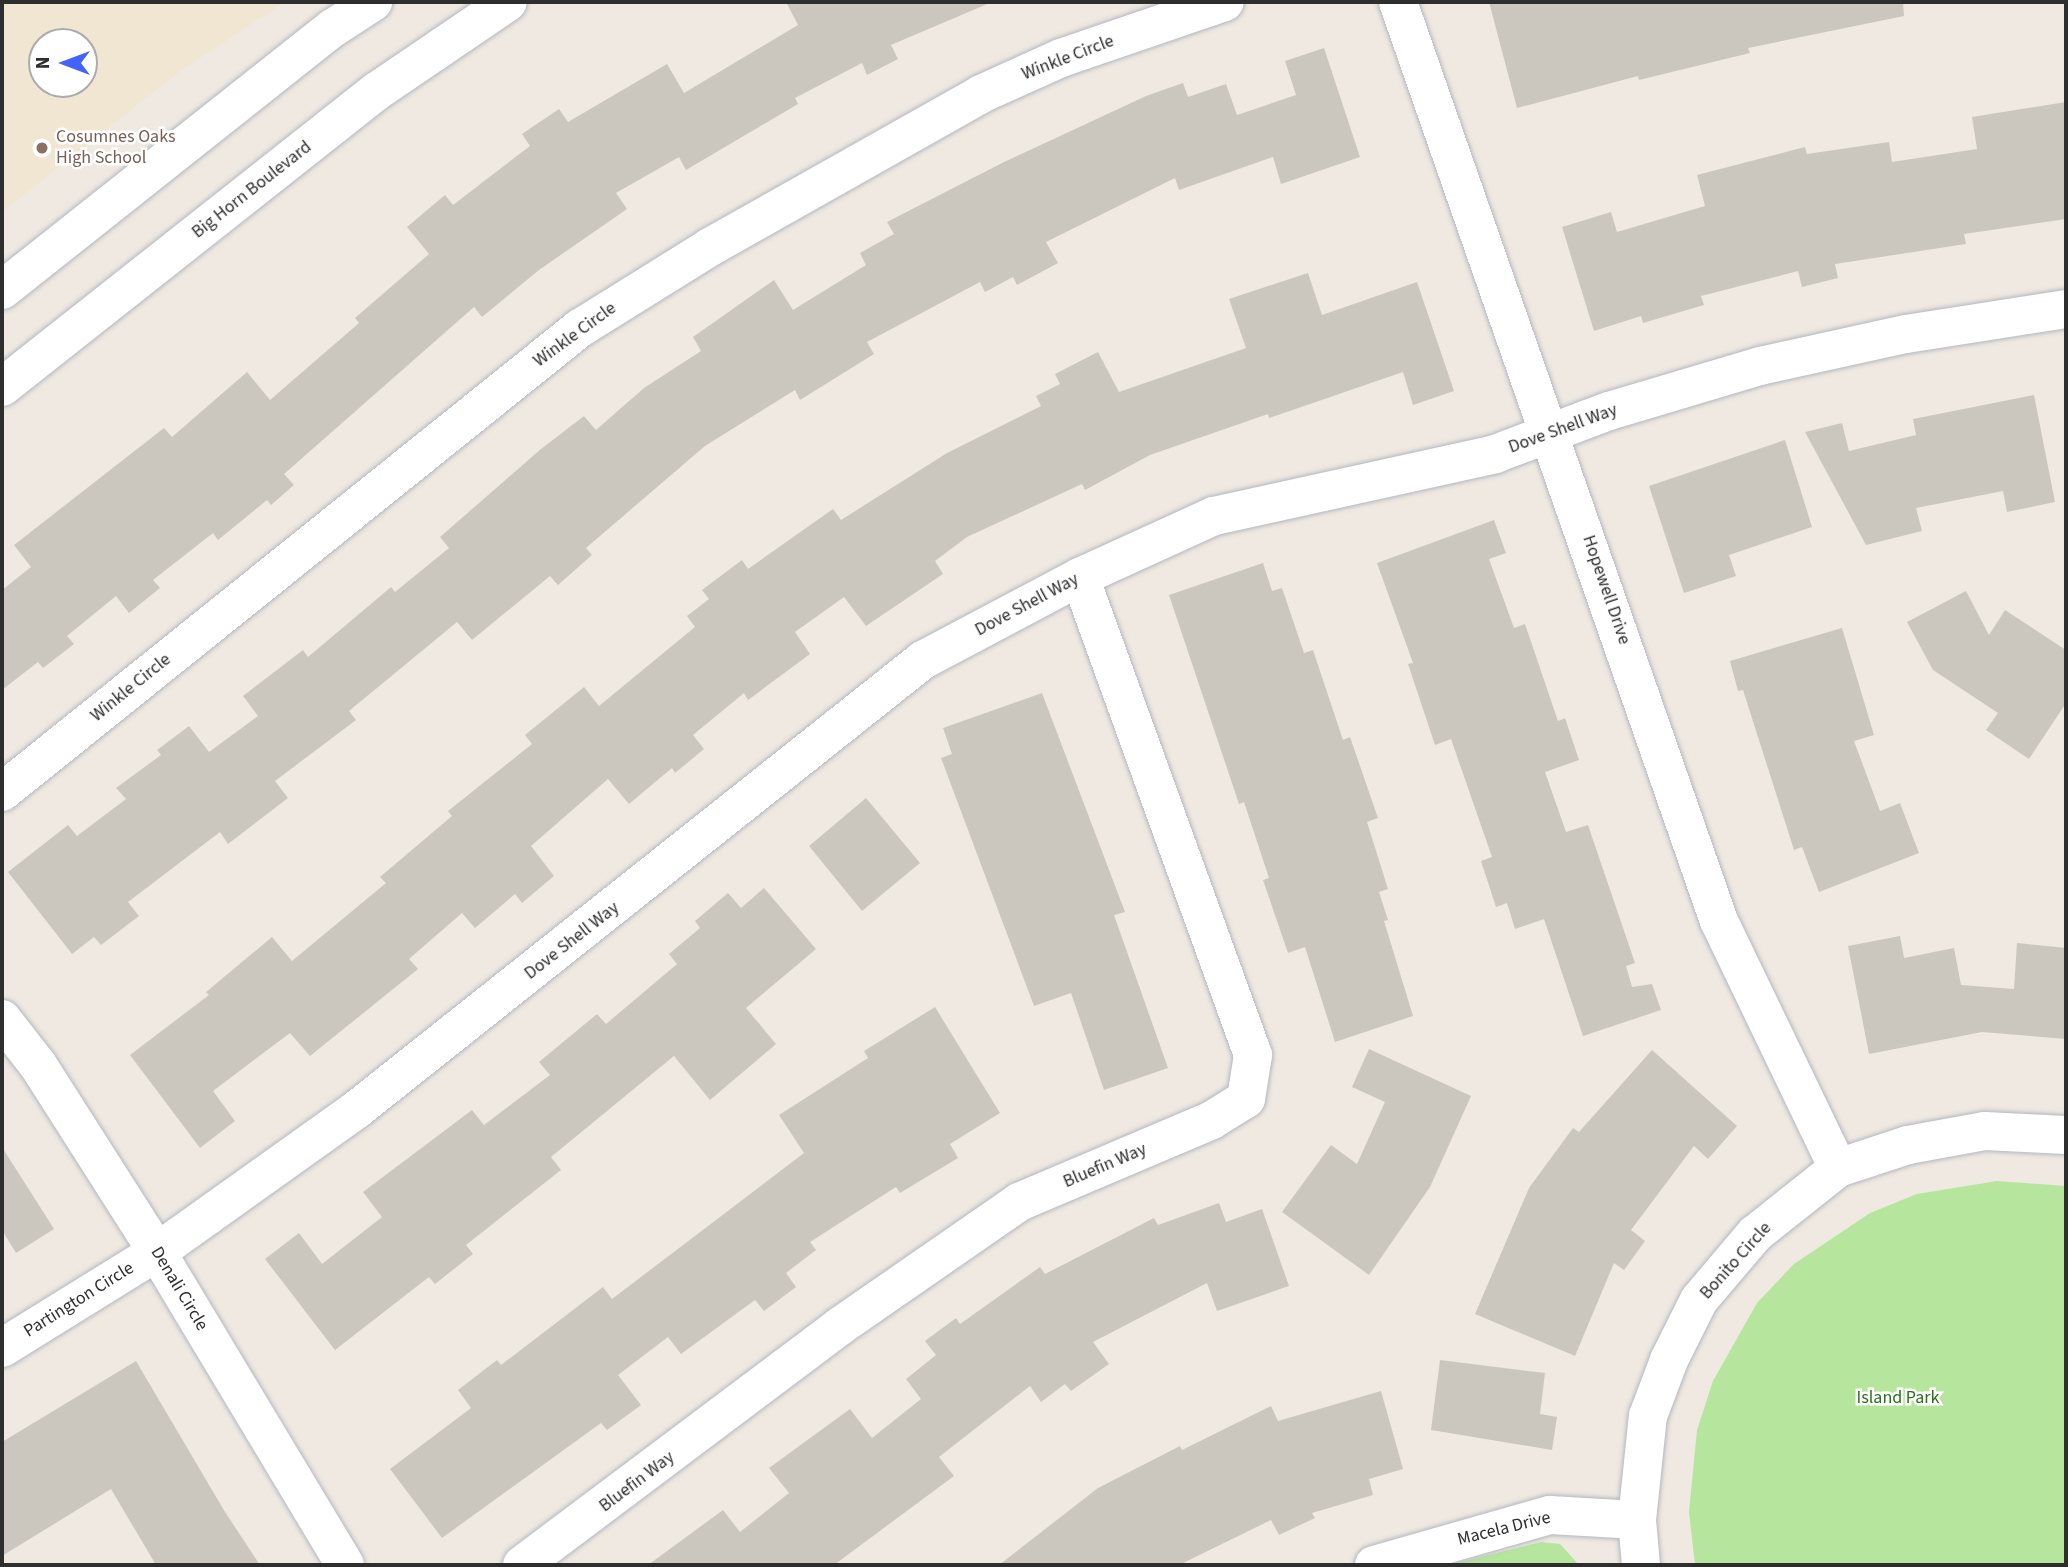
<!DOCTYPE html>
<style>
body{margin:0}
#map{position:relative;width:2068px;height:1567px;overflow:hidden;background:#efe9e1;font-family:"Source Sans 3",sans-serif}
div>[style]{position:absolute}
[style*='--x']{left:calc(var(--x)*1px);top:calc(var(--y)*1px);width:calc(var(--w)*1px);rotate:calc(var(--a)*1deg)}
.education>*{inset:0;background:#f0e6d1}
.green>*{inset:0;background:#b6e59e}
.building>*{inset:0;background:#cbc7bf}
.roads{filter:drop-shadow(0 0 2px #b4b7c1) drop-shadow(0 0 2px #b4b7c1)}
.street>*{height:38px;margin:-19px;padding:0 19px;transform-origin:19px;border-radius:19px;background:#fff}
.secondary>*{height:38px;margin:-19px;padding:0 19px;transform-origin:19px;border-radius:19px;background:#fff}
.dots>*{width:19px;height:19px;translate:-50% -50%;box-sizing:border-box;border:4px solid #fff;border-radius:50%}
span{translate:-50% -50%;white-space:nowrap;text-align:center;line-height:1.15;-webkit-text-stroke:5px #fff;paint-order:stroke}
.street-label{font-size:18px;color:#2e2e2e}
.education-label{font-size:18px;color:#785e54}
.left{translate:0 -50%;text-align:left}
.park-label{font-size:18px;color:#2c6e1b}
.frame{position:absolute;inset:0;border:4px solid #2e2e2e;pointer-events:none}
.north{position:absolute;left:28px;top:28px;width:70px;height:70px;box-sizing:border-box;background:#fff;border:2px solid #ababab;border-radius:50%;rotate:270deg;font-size:19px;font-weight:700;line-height:28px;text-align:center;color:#2e2e2e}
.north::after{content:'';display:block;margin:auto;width:24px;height:32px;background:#4264fb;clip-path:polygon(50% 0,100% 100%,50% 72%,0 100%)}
</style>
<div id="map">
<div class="education">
<i style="clip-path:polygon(evenodd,2px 2px,285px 2px,179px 72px,2px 212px,2px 2px,42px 42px,84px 42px,84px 84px,42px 84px,42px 42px)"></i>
</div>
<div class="green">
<i style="clip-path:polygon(1997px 1181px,2066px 1186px,2066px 1565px,1695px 1565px,1689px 1512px,1697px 1430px,1713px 1381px,1757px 1303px,1794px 1264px,1870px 1213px,1917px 1194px)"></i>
<i style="clip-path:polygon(1541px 1542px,1560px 1544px,1579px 1565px,1448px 1565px)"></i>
</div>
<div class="building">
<i style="clip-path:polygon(786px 2px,992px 2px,891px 45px,898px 59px,867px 75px,862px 63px,795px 98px,798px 104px,686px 170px,679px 157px,616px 193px,627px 209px,539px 270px,482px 317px,474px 307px,284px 474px,294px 485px,271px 505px,267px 500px,218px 540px,213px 533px,153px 580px,160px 588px,129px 613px,116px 596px,67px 636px,74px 644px,43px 668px,38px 662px,2px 690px,2px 590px,31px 567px,14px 545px,164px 428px,172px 437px,247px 372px,270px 400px,359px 323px,355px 318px,429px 254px,407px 227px,445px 195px,453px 205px,530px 146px,522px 134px,559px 109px,568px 122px,667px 64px,684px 93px,798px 25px)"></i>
<i style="clip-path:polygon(1489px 2px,1903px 2px,1904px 16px,1748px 48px,1750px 53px,1639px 80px,1638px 76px,1517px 108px)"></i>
<i style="clip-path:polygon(1324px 48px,1360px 157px,1281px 184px,1273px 157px,1179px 190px,1175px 178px,1046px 242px,1058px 263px,1017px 285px,1013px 277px,985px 292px,980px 282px,867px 342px,874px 354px,800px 400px,795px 390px,705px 446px,586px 548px,592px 555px,558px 585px,550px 576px,472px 640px,457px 622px,349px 711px,356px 720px,275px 781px,288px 798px,228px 844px,220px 832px,128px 902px,139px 916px,101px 945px,94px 937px,72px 954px,8px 872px,68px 825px,77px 836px,126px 799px,116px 788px,161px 755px,157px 750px,189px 726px,209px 752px,258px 716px,243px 696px,303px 650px,308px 657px,391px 587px,395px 592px,449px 548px,440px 537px,541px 449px,584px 416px,596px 430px,644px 388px,701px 351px,693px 337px,774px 280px,793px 310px,866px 265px,860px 253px,894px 234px,887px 222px,1004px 162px,1146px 96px,1183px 83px,1188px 97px,1226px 84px,1237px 115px,1296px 95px,1285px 61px)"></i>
<i style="clip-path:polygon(2066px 102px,2066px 219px,1964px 234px,1966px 244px,1835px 264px,1838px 278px,1802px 287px,1798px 271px,1701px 296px,1704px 305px,1643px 323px,1641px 316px,1594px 331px,1562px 227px,1611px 212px,1617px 232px,1705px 206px,1697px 175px,1805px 147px,1807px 154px,1889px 142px,1892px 162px,1977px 149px,1972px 117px)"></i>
<i style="clip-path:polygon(1308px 273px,1322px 315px,1417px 282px,1454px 391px,1413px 405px,1403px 372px,1269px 418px,1268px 414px,1150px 455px,1085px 490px,1082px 484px,967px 537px,935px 561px,943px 574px,866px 626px,844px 597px,795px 632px,810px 654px,748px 700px,744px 693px,693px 735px,704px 749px,675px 773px,672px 768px,629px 804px,608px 779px,531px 846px,554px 876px,522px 903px,515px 894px,475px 928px,462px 913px,409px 959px,418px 969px,310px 1056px,290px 1033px,213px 1091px,235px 1121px,200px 1148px,130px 1055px,209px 995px,206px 992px,272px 937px,292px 961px,386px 883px,380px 877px,452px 816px,448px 811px,532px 744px,525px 735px,584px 687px,599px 706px,695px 627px,687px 616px,709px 599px,702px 590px,742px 560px,748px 569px,833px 509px,841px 520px,947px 453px,1041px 406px,1036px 396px,1060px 384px,1055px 374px,1098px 352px,1119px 392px,1246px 348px,1229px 299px)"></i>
<i style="clip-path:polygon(2034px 395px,2055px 502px,2007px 512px,2003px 491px,1916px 508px,1922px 531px,1866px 545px,1805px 432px,1842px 423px,1849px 451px,1916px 435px,1913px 419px)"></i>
<i style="clip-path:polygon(1785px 440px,1812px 527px,1729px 555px,1736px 576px,1684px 593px,1649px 486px)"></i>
<i style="clip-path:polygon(1494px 520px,1506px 553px,1489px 559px,1514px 628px,1525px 624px,1558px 721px,1565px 718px,1579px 760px,1545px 772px,1566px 832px,1588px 825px,1635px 963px,1626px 966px,1632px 987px,1652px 984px,1661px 1010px,1583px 1036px,1544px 919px,1515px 929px,1507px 903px,1496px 907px,1481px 861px,1492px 857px,1451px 739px,1435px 745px,1408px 664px,1413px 663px,1377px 563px)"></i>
<i style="clip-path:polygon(1263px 563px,1272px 591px,1282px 588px,1304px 653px,1313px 650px,1343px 740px,1350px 737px,1378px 818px,1367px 822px,1388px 889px,1379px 892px,1388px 920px,1384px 921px,1413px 1016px,1335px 1042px,1305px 947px,1288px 953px,1263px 880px,1269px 878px,1244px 802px,1239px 804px,1169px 595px)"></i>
<i style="clip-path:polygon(1966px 591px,1989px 635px,2005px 610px,2066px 650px,2066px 703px,2029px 759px,1986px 730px,1998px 713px,1933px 670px,1907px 622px)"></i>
<i style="clip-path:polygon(1842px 628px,1874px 735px,1854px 741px,1880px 811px,1900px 803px,1919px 853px,1819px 892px,1802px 847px,1794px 850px,1743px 690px,1738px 691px,1730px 661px)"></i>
<i style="clip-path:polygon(1042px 693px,1125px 912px,1114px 915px,1168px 1068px,1104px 1090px,1071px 993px,1034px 1006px,941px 758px,952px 754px,943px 728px)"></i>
<i style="clip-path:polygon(866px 798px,920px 863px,862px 911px,809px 846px)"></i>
<i style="clip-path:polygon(764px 888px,816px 949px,746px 1008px,776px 1044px,710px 1100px,674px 1056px,551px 1157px,561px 1170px,466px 1245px,473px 1254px,435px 1284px,429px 1277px,335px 1350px,265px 1259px,299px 1233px,322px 1264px,382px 1217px,363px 1192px,472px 1110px,484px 1125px,550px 1075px,539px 1062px,597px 1014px,606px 1024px,677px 964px,669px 954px,700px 928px,695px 921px,728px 893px,741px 908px)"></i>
<i style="clip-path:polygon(1900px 936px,1904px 958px,1954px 948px,1961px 985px,2014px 989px,2017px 943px,2066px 948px,2066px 1039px,1982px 1032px,1869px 1054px,1848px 946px)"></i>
<i style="clip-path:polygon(935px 1007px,1000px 1113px,950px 1144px,958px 1158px,900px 1193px,896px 1187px,810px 1242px,816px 1250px,786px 1273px,796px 1287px,764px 1311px,755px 1300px,681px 1354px,668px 1337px,618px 1375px,641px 1405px,607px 1430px,601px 1423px,442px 1538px,390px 1469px,471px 1408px,458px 1390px,497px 1360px,501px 1365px,603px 1287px,612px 1299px,804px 1153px,779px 1115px,868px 1058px,864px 1051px)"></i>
<i style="clip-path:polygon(1369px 1049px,1471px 1096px,1430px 1187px,1369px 1275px,1282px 1212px,1331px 1145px,1357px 1164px,1385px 1102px,1352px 1087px)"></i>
<i style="clip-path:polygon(1652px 1050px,1737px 1126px,1708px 1159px,1694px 1146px,1631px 1230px,1645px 1241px,1624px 1270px,1614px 1263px,1575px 1356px,1475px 1314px,1529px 1188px,1573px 1128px,1579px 1132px)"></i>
<i style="clip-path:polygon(2px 1147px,54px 1229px,16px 1253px,2px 1230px)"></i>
<i style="clip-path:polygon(1219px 1203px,1226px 1222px,1262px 1209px,1289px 1286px,1217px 1311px,1207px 1283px,1093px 1342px,1109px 1364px,1071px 1391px,1065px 1384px,1041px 1402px,1030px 1386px,939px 1457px,954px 1476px,834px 1565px,648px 1565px,723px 1510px,740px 1532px,789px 1493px,769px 1468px,850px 1409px,872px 1438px,921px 1399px,906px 1379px,936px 1355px,925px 1341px,956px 1318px,960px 1324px,1040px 1267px,1045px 1274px,1154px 1218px,1158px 1225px)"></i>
<i style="clip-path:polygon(1440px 1360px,1545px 1373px,1540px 1414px,1557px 1417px,1552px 1450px,1431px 1430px)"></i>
<i style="clip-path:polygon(136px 1361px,225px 1512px,260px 1565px,156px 1565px,111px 1489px,2px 1556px,2px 1442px)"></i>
<i style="clip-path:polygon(1381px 1391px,1403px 1469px,1369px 1479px,1373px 1495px,1312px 1513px,1315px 1518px,1279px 1535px,1271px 1520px,1179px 1565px,999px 1565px,1098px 1488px,1180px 1446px,1182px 1450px,1271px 1406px,1278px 1421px)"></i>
</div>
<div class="roads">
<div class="street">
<i style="--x:2;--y:792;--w:741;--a:-38.76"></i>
<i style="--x:580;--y:328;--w:153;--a:-31.9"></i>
<i style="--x:710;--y:247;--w:311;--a:-29.4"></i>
<i style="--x:981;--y:94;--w:88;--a:-24.2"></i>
<i style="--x:1061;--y:58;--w:173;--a:-18.9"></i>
<i style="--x:2;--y:1019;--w:58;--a:52"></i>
<i style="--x:38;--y:1065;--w:222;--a:57.5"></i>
<i style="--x:157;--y:1252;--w:365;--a:59"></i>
<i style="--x:2;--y:1348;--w:182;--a:-31.8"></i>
<i style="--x:157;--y:1252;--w:244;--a:-35.5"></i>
<i style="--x:356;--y:1110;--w:724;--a:-38.44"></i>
<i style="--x:923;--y:660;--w:178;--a:-27.9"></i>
<i style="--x:1080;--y:577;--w:147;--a:-24.5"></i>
<i style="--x:1214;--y:516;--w:288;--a:-12.4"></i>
<i style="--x:1495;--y:454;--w:122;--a:-20.7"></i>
<i style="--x:1609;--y:411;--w:158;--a:-16.6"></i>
<i style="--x:1760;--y:366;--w:149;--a:-12.4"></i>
<i style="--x:1906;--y:334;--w:162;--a:-8.9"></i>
<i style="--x:522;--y:1565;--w:398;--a:-36.9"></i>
<i style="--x:840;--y:1326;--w:218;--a:-34.7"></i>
<i style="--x:1019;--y:1202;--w:210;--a:-23"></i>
<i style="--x:1212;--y:1120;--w:40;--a:-32"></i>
<i style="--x:1246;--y:1099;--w:45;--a:-81"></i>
<i style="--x:1253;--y:1055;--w:508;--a:-109.9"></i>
<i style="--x:1374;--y:1565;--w:183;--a:-15.9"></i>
<i style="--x:1550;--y:1515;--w:87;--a:3.3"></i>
</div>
<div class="secondary">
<i style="--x:1398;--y:2;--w:973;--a:70.75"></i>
<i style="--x:1719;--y:921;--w:274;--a:64.3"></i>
<i style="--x:2;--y:290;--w:422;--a:-38.4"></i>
<i style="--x:333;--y:28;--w:48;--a:-33"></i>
<i style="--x:2;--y:387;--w:478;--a:-38.3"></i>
<i style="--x:377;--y:91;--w:158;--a:-34.2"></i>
<i style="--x:1641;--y:1565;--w:45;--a:-95.1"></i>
<i style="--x:1637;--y:1520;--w:105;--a:-84"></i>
<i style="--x:1648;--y:1416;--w:60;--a:-69.4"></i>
<i style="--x:1669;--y:1360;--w:67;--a:-63.4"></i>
<i style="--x:1699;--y:1300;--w:87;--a:-49.7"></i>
<i style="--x:1755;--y:1234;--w:106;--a:-38.5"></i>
<i style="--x:1838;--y:1168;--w:74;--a:-18.2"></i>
<i style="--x:1908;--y:1145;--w:78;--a:-10.3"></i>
<i style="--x:1985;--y:1131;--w:81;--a:2.8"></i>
</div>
</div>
<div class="dots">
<i style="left:42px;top:148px;background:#8d6e63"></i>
</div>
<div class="street-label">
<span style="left:1068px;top:58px;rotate:-21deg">Winkle Circle</span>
<span style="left:252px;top:190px;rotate:-38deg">Big Horn Boulevard</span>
<span style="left:575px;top:335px;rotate:-36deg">Winkle Circle</span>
<span style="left:1563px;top:429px;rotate:-20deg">Dove Shell Way</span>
<span style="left:1606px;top:590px;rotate:71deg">Hopewell Drive</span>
<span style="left:1027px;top:605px;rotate:-28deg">Dove Shell Way</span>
<span style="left:131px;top:688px;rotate:-39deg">Winkle Circle</span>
<span style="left:572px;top:941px;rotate:-38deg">Dove Shell Way</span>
<span style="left:1105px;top:1166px;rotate:-23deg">Bluefin Way</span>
<span style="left:1736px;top:1261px;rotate:-48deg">Bonito Circle</span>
<span style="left:179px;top:1289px;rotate:59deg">Denali Circle</span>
<span style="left:79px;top:1300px;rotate:-32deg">Partington Circle</span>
<span style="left:637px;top:1482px;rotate:-37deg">Bluefin Way</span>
<span style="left:1504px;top:1529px;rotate:-14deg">Macela Drive</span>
</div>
<div class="education-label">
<span class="left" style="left:56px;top:148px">Cosumnes Oaks<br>High School</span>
</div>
<div class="park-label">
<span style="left:1898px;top:1398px">Island Park</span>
</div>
<div class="frame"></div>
<div class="north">N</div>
</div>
